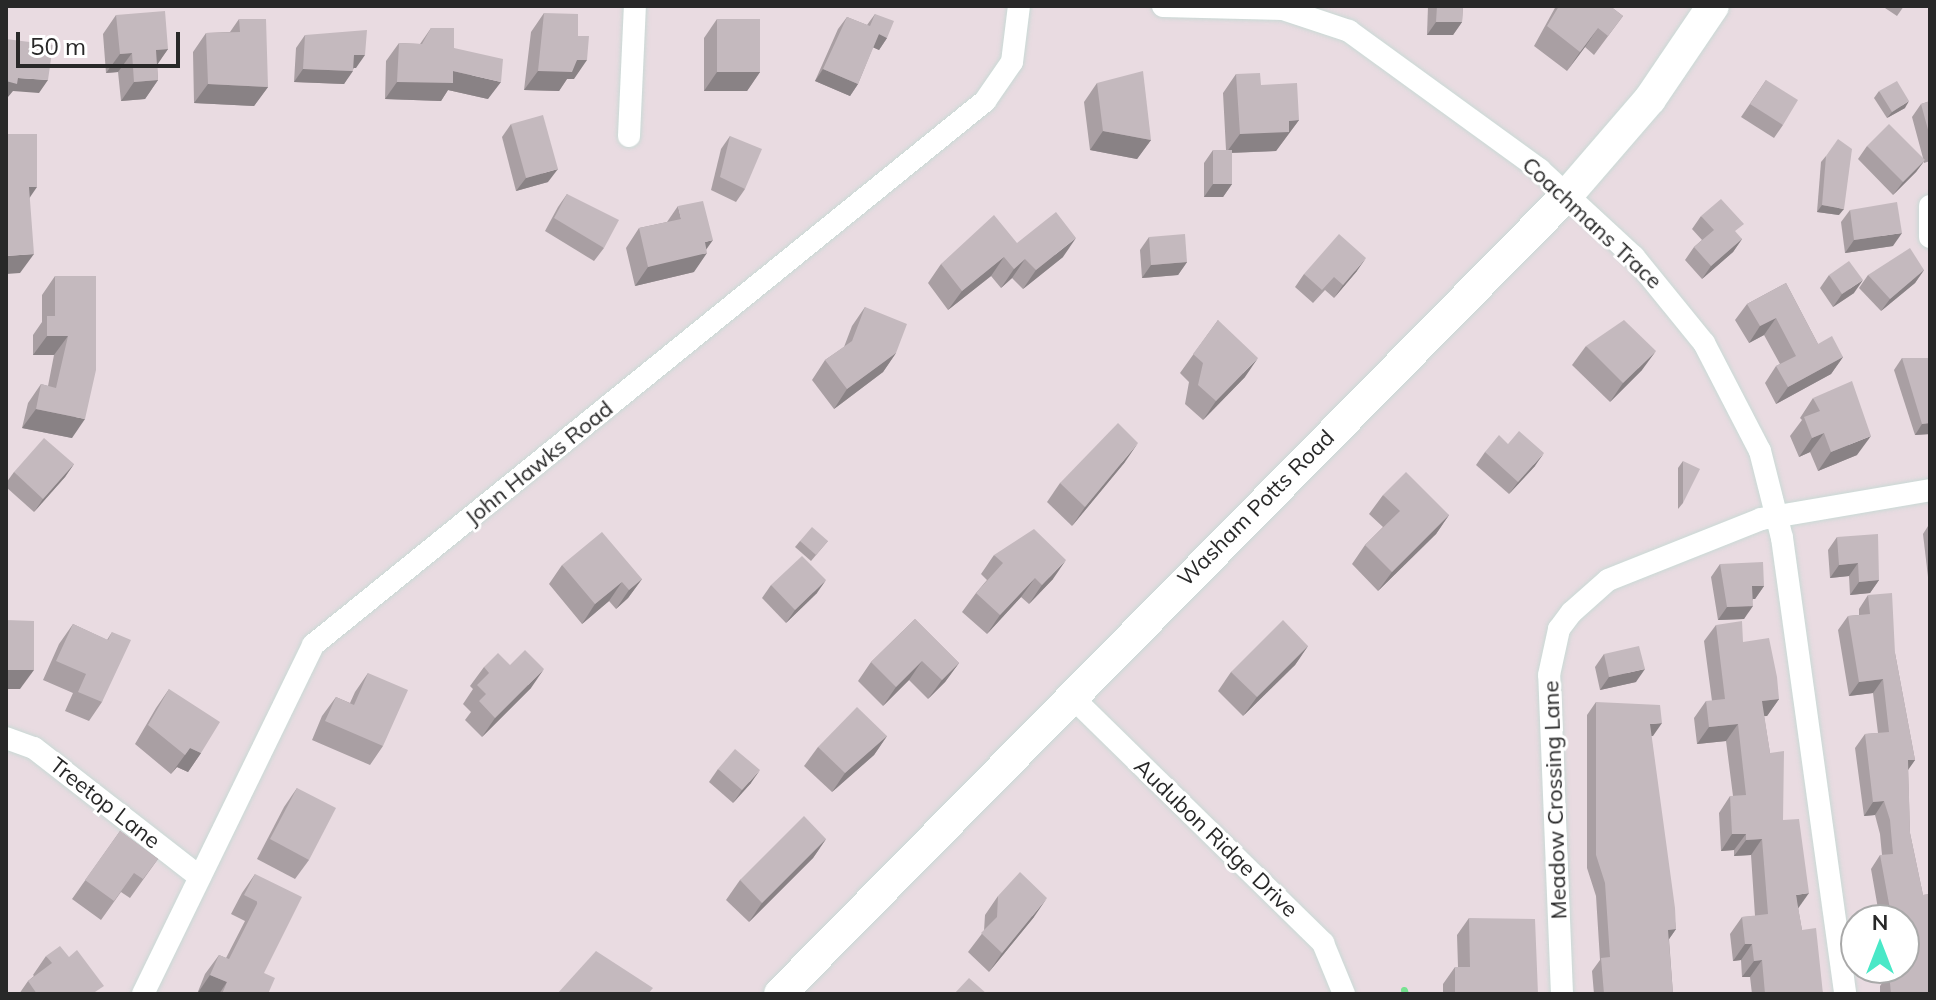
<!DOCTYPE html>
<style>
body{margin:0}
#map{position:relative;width:1936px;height:1000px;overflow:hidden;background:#e9dbe1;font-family:Mulish,sans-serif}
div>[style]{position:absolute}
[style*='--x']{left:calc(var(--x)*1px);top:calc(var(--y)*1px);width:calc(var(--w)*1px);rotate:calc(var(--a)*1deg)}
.stream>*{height:7px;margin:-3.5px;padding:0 3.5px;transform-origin:3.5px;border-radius:3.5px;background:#77e291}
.roads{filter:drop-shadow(0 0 2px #c9d9d5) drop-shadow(0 0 2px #c9d9d5)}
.street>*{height:22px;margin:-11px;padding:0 11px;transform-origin:11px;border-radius:11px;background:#fff}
.secondary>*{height:32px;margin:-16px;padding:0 16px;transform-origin:16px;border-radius:16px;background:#fff}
.wall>*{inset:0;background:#a99fa3}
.shaded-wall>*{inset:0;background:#898285}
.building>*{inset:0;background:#c4b9be}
span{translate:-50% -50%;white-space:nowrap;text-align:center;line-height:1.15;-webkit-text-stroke:6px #fff;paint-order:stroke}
.street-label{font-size:22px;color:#282828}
.frame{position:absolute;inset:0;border:8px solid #282828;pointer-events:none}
.north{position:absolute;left:1840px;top:904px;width:80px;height:80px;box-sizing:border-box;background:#fff;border:2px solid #a9a9a9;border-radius:50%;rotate:0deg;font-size:22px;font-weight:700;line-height:32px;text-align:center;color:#282828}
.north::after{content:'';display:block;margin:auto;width:28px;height:36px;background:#49e8c7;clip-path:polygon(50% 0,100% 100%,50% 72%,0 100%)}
.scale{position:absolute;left:16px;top:32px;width:164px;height:36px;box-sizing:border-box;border:4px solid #282828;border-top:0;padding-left:10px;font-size:24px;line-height:28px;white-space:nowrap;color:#282828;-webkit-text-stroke:6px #fff;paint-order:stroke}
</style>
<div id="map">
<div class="stream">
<i style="--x:1404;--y:990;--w:4;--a:76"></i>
</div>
<div class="roads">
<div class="street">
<i style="--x:1163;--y:6;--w:120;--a:1.4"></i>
<i style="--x:1283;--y:9;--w:70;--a:18.4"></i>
<i style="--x:1349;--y:31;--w:236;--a:36"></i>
<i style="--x:1540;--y:170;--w:128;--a:42.8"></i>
<i style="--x:1634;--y:257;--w:111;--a:50.9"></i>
<i style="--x:1704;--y:343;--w:122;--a:62.6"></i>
<i style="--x:1760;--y:451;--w:90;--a:75.8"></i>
<i style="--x:1782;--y:538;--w:460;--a:82.1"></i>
<i style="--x:629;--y:136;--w:130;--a:-87.4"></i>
<i style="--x:1930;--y:206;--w:31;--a:90"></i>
<i style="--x:1069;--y:694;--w:356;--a:44.4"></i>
<i style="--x:1323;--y:943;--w:55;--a:67.6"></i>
<i style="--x:6;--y:738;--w:30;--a:20"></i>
<i style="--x:34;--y:748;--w:210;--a:37.9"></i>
<i style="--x:143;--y:994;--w:388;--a:-64"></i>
<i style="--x:313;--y:645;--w:865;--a:-38.99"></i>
<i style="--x:985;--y:101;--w:47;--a:-55.3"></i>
<i style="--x:1012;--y:62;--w:56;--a:-82.9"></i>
<i style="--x:1562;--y:994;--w:319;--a:-92.3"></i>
<i style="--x:1549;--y:675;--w:47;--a:-77.7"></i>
<i style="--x:1559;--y:629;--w:21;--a:-53"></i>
<i style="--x:1572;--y:612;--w:48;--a:-41.6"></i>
<i style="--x:1608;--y:580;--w:165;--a:-21.7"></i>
<i style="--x:1761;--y:519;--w:171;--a:-9.7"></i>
</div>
<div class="secondary">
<i style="--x:780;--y:994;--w:1123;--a:-45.43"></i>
<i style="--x:1568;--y:194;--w:125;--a:-49.2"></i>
<i style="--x:1650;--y:99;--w:112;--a:-55.9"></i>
</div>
</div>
<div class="wall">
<i style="clip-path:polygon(1428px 6px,1463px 6px,1462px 22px,1453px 35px,1427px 35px)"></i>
<i style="clip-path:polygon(1556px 6px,1610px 6px,1623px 16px,1594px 55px,1585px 47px,1567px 71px,1534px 46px)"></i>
<i style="clip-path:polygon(1882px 6px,1904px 6px,1897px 16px)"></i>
<i style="clip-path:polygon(544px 13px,574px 79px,567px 79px,559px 91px,524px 90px,531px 32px)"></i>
<i style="clip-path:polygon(875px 14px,887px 38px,879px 50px,873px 47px,858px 84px,850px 96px,815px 81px,838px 29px,847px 17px,867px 25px)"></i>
<i style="clip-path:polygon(116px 15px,168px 49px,157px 64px,158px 80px,145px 99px,121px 101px,118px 72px,106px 73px,103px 34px)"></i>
<i style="clip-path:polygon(239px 19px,268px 87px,254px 106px,194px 103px,193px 52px,206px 33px,230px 32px)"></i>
<i style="clip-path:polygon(717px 19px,760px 72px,747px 91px,704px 91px,704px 38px)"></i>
<i style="clip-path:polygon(431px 28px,454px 48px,488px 99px,448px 90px,441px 101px,385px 99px,386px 61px,399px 43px,420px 44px)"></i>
<i style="clip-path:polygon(305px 35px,356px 68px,354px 68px,344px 84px,294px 82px,296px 48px)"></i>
<i style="clip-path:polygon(1236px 74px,1261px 85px,1299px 120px,1276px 151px,1232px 153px,1232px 184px,1223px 197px,1204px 197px,1204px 163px,1213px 150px,1226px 150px,1223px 93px)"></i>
<i style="clip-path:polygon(1766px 80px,1783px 125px,1774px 138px,1741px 117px)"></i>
<i style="clip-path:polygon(1097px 83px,1151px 140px,1137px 159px,1090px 150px,1084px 102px)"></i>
<i style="clip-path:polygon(1879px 91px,1905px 108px,1887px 118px,1874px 98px)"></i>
<i style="clip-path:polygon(1930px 101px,1930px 161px,1924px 163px,1924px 161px,1916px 172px,1893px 195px,1858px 159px,1867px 146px,1923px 158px,1912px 117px,1921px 104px)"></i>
<i style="clip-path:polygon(511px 124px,548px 182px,516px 191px,502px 137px)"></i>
<i style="clip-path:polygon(730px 136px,745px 189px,736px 202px,711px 190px,721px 149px)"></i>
<i style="clip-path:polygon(1826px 156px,1839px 215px,1817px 212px,1821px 162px)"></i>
<i style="clip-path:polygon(567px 194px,604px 248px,594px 261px,545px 231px,558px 207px)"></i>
<i style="clip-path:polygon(678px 206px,694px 272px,635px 286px,626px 248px,639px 228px,667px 222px)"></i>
<i style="clip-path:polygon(1850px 210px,1893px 246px,1845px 253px,1841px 222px)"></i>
<i style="clip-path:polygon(1701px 216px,1742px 239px,1733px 252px,1702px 279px,1685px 260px,1694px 247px,1702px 240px,1692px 229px)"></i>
<i style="clip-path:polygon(1149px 237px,1187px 262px,1178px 275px,1142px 278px,1140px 250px)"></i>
<i style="clip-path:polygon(1017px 243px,1063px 257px,1023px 289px,1012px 278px,1001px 288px,991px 276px,948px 310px,928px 283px,941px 264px)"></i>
<i style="clip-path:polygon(1924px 270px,1915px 283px,1881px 311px,1859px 288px,1868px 275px)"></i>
<i style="clip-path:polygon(1357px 271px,1334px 298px,1325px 290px,1313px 303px,1295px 287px,1304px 274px)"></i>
<i style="clip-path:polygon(1829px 275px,1854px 293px,1833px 307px,1820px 288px)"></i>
<i style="clip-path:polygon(55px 276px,96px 276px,72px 438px,22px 428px,28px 403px,41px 384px,48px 386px,54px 355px,33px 355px,33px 335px,42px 322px,42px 295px)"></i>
<i style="clip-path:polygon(1786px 283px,1818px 344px,1843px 357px,1831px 374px,1776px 404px,1765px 383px,1776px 366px,1780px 364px,1764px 335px,1749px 343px,1735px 320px,1747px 304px)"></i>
<i style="clip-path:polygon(865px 307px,896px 353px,883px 372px,834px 409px,812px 380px,825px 360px,844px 347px,852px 326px)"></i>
<i style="clip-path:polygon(1218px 320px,1245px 377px,1203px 420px,1185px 404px,1189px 382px,1180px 373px)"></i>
<i style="clip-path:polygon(1586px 346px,1642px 370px,1610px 402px,1572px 365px)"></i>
<i style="clip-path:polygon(1902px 358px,1930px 358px,1930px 434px,1915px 435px,1894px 370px)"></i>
<i style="clip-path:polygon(1813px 398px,1857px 455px,1818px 471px,1810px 452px,1799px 457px,1790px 436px,1802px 420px,1800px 418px)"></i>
<i style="clip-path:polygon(1508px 444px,1535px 466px,1509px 494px,1476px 465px,1485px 452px)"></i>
<i style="clip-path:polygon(1683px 461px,1683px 503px,1678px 509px,1678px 468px)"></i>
<i style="clip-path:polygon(1125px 462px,1072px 526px,1047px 502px,1060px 483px)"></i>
<i style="clip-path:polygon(74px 464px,65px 477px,34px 512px,6px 487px,6px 483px,14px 472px)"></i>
<i style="clip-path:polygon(1383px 495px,1449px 515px,1436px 534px,1378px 591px,1352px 564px,1365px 545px,1383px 527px,1369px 514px)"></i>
<i style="clip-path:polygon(1930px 523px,1930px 594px,1923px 534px)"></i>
<i style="clip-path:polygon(1837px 537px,1879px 580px,1870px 593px,1850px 595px,1849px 576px,1830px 578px,1828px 550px)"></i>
<i style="clip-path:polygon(800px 541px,828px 541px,811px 561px,795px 547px)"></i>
<i style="clip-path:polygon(994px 555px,1053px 579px,1029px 604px,1021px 597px,987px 634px,962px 612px,976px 593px,987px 580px,981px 574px)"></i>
<i style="clip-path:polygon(1720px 564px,1764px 586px,1755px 599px,1753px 599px,1744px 619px,1718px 620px,1711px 577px)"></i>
<i style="clip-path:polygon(562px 565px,642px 579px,628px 598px,616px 609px,609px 601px,582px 624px,549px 584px)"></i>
<i style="clip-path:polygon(771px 585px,817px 593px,786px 623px,762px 598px)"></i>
<i style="clip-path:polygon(1868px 595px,1895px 653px,1915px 760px,1908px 769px,1910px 833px,1923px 895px,1930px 894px,1930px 994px,1880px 994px,1880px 986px,1890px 972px,1889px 968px,1904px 968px,1904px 920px,1880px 920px,1871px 869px,1880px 855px,1882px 855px,1880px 834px,1875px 815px,1864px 816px,1855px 748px,1865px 734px,1878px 733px,1873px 693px,1849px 696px,1838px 630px,1848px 616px,1859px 615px,1859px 609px)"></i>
<i style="clip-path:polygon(915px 619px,959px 663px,945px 682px,928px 699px,909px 680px,883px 706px,858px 681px,871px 662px)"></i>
<i style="clip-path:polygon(73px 624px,107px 640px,112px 632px,102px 702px,89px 721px,65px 711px,73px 693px,43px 680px,59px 644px)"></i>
<i style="clip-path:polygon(1716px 625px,1743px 642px,1779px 699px,1767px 716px,1764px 716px,1770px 753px,1802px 930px,1823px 994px,1752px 994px,1750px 977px,1742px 977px,1741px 960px,1733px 961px,1730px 934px,1742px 917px,1755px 916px,1751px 855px,1734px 856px,1734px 850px,1721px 851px,1719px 813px,1730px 796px,1733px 796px,1726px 741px,1697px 744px,1694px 718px,1706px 701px,1712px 701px,1704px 641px)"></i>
<i style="clip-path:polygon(1308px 646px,1295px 665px,1243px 716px,1218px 691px,1231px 672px)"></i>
<i style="clip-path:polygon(1604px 654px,1636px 682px,1600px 690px,1595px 667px)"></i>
<i style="clip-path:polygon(510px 665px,531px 688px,482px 737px,465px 720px,471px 712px,463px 704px,473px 689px,470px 686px,484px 667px)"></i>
<i style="clip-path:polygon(368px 673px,383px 746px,370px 765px,312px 740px,322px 716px,336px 697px,350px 703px,355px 692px)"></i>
<i style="clip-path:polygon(169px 689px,201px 753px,188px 772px,177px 767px,171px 774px,135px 744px,156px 708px)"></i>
<i style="clip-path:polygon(1596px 702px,1653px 736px,1651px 736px,1676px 929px,1669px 939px,1673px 994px,1594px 994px,1592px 971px,1600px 960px,1596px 896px,1587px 868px,1587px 715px)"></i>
<i style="clip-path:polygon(887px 736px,874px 755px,832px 792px,804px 766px,818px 747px)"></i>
<i style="clip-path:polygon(718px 769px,751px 783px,733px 803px,709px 782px)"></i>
<i style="clip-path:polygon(297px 788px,309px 860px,295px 879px,257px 859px,284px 807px)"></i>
<i style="clip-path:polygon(120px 831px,158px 859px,130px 898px,121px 892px,101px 920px,72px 899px)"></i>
<i style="clip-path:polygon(826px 839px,813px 858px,749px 922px,726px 900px,740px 880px)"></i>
<i style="clip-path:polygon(255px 874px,264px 973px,268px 994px,197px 994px,205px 974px,219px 955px,226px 958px,245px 921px,231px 914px,242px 893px)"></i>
<i style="clip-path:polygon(998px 896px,1034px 917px,989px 972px,968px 952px,984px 931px,985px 915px)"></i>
<i style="clip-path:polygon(1469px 918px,1538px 994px,1443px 994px,1443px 984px,1455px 967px,1458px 967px,1457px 935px)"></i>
<i style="clip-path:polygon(46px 956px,98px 994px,19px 994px,28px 981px,34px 976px,33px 975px)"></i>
</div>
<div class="shaded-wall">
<i style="clip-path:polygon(1436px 22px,1462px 22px,1453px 35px,1427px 35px)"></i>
<i style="clip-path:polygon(1598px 28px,1585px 47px,1567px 71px,1580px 52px)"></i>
<i style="clip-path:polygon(879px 34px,887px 38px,879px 50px,870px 46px)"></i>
<i style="clip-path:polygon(168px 49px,155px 68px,156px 50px)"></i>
<i style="clip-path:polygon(132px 53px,118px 72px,106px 73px,120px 54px)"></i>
<i style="clip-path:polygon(354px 55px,365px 55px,356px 68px,345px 68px)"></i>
<i style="clip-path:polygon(577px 60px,587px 60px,574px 79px,567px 79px,559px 91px,524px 90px,538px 71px)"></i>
<i style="clip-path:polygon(303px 69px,353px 71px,344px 84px,294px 82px)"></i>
<i style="clip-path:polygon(823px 69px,858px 84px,850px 96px,815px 81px)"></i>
<i style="clip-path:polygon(453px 71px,501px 82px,488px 99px,448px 90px,441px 101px,385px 99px,397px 82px)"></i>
<i style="clip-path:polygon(717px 72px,760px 72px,747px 91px,704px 91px)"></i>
<i style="clip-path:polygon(18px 78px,48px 80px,39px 93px,13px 91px,8px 97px,6px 97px,6px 81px)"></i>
<i style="clip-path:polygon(158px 80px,145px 99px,121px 101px,134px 82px)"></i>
<i style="clip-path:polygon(208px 84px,268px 87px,254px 106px,194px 103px)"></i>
<i style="clip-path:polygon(1909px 101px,1905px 108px,1887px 118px,1892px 112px)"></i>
<i style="clip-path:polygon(1299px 120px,1276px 151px,1226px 153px,1240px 134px,1289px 121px)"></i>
<i style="clip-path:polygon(1103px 131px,1151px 140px,1137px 159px,1090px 150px)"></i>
<i style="clip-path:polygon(1925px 160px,1916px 172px,1893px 195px,1903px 182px)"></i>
<i style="clip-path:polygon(558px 169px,548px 182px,516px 191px,526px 178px)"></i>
<i style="clip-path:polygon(1213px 184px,1232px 184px,1223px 197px,1204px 197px)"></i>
<i style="clip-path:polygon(29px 187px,37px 187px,24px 206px)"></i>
<i style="clip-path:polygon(1822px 205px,1844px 209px,1839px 215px,1817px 212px)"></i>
<i style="clip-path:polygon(1902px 233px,1893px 246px,1845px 253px,1854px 240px)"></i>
<i style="clip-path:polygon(1076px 238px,1063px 257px,1023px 289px,1036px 270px)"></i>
<i style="clip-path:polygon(1742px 239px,1733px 252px,1702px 279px,1711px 266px)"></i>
<i style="clip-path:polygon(713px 240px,703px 254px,707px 253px,694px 272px,635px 286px,648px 267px,705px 242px)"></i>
<i style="clip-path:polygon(34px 254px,20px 273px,6px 274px,6px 256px)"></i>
<i style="clip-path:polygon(1004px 257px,991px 276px,948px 310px,962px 291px)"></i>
<i style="clip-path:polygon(1366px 258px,1357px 271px,1334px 298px,1343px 285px)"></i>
<i style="clip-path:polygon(1025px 259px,1012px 278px,1001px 288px,1014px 269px)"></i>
<i style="clip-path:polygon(1187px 262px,1178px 275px,1142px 278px,1151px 265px)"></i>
<i style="clip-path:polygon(1924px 270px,1915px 283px,1881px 311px,1890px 299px)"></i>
<i style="clip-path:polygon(1863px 280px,1854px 293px,1833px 307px,1842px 294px)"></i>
<i style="clip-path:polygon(1776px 318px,1764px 335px,1749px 343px,1760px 326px)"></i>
<i style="clip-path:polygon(47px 336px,68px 336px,54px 355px,33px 355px)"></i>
<i style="clip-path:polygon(1656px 351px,1642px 370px,1610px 402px,1623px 383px)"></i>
<i style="clip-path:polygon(896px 353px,883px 372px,834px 409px,847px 389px)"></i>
<i style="clip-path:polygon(1843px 357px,1831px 374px,1776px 404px,1788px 387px)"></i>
<i style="clip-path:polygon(1258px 358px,1245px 377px,1203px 420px,1216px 401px)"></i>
<i style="clip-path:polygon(36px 409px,85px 419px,72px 438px,22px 428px)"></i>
<i style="clip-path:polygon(1930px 423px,1930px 434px,1915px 435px,1922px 424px)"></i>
<i style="clip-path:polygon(1824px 433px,1810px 452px,1799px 457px,1812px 438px)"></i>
<i style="clip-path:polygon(1871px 436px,1857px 455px,1818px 471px,1831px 452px)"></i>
<i style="clip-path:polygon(1138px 443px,1125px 462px,1072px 526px,1085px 507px)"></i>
<i style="clip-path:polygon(1544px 453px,1535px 466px,1509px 494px,1518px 482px)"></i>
<i style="clip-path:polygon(74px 464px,65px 477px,34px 512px,43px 499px)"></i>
<i style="clip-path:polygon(1449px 515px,1436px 534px,1378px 591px,1392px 572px)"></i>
<i style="clip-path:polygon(1066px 560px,1053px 579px,1029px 604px,1042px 585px)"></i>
<i style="clip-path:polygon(1858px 563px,1849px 576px,1830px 578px,1839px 565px)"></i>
<i style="clip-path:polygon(1035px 578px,1021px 597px,987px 634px,1000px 615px)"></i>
<i style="clip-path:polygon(642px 579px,628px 598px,616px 609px,629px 590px)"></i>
<i style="clip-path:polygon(826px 580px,817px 593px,786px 623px,795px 610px)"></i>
<i style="clip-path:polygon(1879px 580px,1870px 593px,1850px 595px,1859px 582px)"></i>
<i style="clip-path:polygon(622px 582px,609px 601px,582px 624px,595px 604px)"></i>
<i style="clip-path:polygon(1752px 586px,1764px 586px,1755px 599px,1743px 599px)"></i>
<i style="clip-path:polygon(1753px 606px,1744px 619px,1718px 620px,1727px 607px)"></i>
<i style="clip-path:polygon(1308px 646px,1295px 665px,1243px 716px,1257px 697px)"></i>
<i style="clip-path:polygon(922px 661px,909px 680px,883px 706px,896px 687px)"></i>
<i style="clip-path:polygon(959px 663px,945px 682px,928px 699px,942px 680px)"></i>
<i style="clip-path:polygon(544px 669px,531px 688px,482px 737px,495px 718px)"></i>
<i style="clip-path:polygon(1645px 669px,1636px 682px,1600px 690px,1609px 677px)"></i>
<i style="clip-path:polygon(6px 670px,34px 670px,20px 689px,6px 689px)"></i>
<i style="clip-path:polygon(1883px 679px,1873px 693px,1849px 696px,1859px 682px)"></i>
<i style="clip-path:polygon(1779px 699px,1767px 716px,1750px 717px,1762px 701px)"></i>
<i style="clip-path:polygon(1662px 723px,1653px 736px,1641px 737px,1650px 724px)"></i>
<i style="clip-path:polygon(1738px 724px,1726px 741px,1697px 744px,1709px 727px)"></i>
<i style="clip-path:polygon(887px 736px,874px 755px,832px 792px,845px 773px)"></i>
<i style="clip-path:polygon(190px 748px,201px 753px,188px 772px,177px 767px,171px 774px)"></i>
<i style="clip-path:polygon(1908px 760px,1915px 760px,1906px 773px)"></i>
<i style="clip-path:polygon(760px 770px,751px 783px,733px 803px,742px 790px)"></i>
<i style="clip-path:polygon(1884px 801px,1875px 815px,1864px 816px,1873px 802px)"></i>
<i style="clip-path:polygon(1732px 834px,1746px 834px,1734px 850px,1721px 851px)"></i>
<i style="clip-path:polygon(826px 839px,813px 858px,749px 922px,762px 903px)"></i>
<i style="clip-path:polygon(1762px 839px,1751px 855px,1734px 856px,1746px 840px)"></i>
<i style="clip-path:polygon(1809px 893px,1797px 910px,1796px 895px)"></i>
<i style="clip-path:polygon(1047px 898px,1034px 917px,989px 972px,1002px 953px)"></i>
<i style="clip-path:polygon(1676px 929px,1667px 942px,1668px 930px)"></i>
<i style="clip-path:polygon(1745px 944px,1752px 944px,1741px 960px,1733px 961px)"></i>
<i style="clip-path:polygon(1762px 960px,1750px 977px,1742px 977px,1754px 961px)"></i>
<i style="clip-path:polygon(210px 975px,227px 982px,219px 994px,197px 994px)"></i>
</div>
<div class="building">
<i style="clip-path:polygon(1437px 6px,1463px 6px,1462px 22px,1436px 22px)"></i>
<i style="clip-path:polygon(1559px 6px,1610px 6px,1623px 16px,1608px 36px,1598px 28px,1580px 52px,1547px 26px)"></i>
<i style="clip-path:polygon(165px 11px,168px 49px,156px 50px,158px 80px,134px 82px,132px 53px,120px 54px,116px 15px)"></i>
<i style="clip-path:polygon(544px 13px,578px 14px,578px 36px,589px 36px,587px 60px,577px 60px,572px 72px,538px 71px)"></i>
<i style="clip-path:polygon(875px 14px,894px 21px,887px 38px,879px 34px,858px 84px,823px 69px,847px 17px,870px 26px)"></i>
<i style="clip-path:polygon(239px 19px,266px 19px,268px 87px,208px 84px,206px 33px,240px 32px)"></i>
<i style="clip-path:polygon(717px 19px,760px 19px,760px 72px,717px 72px)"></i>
<i style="clip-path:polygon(431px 28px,454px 28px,454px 48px,503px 59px,501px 82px,453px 71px,453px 83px,397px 82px,399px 43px,422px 44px)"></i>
<i style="clip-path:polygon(367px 30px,365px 55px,354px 55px,353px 71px,303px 69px,305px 35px)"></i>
<i style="clip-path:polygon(6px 39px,53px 45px,48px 80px,18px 78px,17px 84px,6px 81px)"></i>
<i style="clip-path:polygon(1143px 71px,1151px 140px,1103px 131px,1097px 83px)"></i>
<i style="clip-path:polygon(1260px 73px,1261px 85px,1297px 83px,1299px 120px,1289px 121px,1289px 132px,1240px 134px,1236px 74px)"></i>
<i style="clip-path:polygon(1766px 80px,1798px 100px,1783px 125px,1750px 104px)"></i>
<i style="clip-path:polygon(1897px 81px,1909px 101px,1892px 112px,1879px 91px)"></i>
<i style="clip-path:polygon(1930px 101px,1930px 137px,1921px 104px)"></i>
<i style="clip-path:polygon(543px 115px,558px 169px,526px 178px,511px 124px)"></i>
<i style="clip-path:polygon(1889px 124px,1925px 160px,1903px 182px,1867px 146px)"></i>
<i style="clip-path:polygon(6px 134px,37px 134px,37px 187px,29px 187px,34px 254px,6px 256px)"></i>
<i style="clip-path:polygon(730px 136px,762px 149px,745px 189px,720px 177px)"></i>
<i style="clip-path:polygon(1838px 139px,1852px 149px,1844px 209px,1822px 205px,1826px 156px)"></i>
<i style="clip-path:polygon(1213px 150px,1232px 150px,1232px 184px,1213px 184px)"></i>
<i style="clip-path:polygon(567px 194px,619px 220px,604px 248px,554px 218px)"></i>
<i style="clip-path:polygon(1721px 199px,1744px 224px,1735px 231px,1742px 239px,1711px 266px,1694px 247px,1714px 230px,1701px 216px)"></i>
<i style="clip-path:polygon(703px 201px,713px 240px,705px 242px,707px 253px,648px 267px,639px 228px,681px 219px,678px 206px)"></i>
<i style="clip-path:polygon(1897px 202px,1902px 233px,1854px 240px,1850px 210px)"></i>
<i style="clip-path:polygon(1056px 212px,1076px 238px,1036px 270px,1025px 259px,1014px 269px,1004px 257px,962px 291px,941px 264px,994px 215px,1017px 243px)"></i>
<i style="clip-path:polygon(1185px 234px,1187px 262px,1151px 265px,1149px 237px)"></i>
<i style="clip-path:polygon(1339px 234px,1366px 258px,1343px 285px,1334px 277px,1322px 290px,1304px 274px)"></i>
<i style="clip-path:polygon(1910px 248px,1924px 270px,1890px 299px,1868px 275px)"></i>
<i style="clip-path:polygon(1849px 261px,1863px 280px,1842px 294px,1829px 275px)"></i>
<i style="clip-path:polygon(55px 276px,96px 276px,96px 370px,85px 419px,36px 409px,41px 384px,56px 388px,68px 336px,47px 336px,47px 316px,55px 316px)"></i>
<i style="clip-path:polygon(1786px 283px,1818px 344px,1832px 336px,1843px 357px,1788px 387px,1776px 366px,1796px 356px,1776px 318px,1760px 326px,1747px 304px)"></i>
<i style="clip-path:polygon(865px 307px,907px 324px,896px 353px,847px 389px,825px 360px,852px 341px)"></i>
<i style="clip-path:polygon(1218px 320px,1258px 358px,1216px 401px,1198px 385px,1203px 363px,1193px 354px)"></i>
<i style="clip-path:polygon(1624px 320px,1656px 351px,1623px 383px,1586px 346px)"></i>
<i style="clip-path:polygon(1902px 358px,1930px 358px,1930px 423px,1922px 424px)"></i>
<i style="clip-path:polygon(1852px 381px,1871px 436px,1831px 452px,1824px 433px,1812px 438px,1804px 417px,1820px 411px,1813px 398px)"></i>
<i style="clip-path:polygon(1118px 423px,1138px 443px,1085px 507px,1060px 483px)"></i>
<i style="clip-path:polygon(1519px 431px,1544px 453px,1518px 482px,1485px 452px,1499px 435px,1508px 444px)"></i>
<i style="clip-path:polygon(44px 438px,74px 464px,43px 499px,14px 472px)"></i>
<i style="clip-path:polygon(1683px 461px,1700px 469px,1683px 503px)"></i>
<i style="clip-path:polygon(1406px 472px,1449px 515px,1392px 572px,1365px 545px,1400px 511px,1383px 495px)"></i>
<i style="clip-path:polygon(812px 527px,828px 541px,816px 555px,800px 541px)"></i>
<i style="clip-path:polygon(1034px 529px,1066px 560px,1042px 585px,1035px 578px,1000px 615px,976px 593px,1003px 563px,994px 555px)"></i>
<i style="clip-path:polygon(602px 532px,642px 579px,629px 590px,622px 582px,595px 604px,562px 565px)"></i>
<i style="clip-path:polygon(1878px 534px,1879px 580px,1859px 582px,1858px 563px,1839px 565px,1837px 537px)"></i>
<i style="clip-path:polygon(802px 556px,826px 580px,795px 610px,771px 585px)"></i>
<i style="clip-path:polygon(1763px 562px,1764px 586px,1752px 586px,1753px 606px,1727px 607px,1720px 564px)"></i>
<i style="clip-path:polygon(1892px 593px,1895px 653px,1915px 760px,1908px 760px,1910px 833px,1923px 895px,1930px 894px,1930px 939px,1928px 939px,1930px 962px,1930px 994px,1891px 994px,1889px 972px,1902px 971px,1901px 968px,1904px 968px,1904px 920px,1892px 920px,1880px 855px,1893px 854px,1890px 820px,1884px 801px,1873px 802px,1865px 734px,1889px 732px,1883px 679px,1859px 682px,1848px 616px,1870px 614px,1868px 595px)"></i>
<i style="clip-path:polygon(915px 619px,959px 663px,942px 680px,922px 661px,896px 687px,871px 662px)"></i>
<i style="clip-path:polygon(6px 620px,34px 621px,34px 670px,6px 670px)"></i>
<i style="clip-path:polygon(1283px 620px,1308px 646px,1257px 697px,1231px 672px)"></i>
<i style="clip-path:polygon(1742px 621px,1743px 642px,1769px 638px,1777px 677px,1779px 699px,1762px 701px,1770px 753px,1784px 751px,1783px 820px,1799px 819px,1809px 893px,1796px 895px,1802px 930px,1816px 928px,1823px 994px,1765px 994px,1762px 960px,1754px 961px,1752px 944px,1745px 944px,1742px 917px,1768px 914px,1762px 839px,1746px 840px,1746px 834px,1732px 834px,1730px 796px,1746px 795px,1738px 724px,1709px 727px,1706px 701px,1725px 699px,1716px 625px)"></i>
<i style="clip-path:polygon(73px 624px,108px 640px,112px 632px,131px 640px,102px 702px,78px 692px,86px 674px,56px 661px)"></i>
<i style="clip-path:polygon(1639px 646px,1645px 669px,1609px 677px,1604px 654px)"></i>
<i style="clip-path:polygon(525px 650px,544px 669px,495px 718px,479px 701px,486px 694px,477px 685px,489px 673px,484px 667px,498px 653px,510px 665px)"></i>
<i style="clip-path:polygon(368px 673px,408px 690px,383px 746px,325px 721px,336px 697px,354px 705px)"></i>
<i style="clip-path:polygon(169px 689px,220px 722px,201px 753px,190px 748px,185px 755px,148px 725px)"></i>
<i style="clip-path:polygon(1596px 702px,1660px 705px,1662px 723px,1650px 724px,1675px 908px,1676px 929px,1668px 930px,1673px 994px,1604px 994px,1601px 958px,1610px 957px,1605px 883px,1596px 855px)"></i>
<i style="clip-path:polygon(857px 707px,887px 736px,845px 773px,818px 747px)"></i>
<i style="clip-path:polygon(735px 749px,760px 770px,742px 790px,718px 769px)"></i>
<i style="clip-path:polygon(297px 788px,336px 808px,309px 860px,270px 839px)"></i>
<i style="clip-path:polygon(804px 816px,826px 839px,762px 903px,740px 880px)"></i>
<i style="clip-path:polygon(120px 831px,158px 859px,143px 879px,134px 873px,114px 901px,85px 880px)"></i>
<i style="clip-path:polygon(1020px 872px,1047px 898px,1002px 953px,981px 933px,997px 917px,998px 896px)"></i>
<i style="clip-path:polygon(255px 874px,302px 897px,264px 973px,275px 978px,268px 994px,222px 994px,227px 982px,210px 975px,219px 955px,229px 959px,258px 902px,244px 895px)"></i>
<i style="clip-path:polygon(1469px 918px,1535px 919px,1538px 994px,1455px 994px,1455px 967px,1470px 967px)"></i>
<i style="clip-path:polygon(60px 946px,69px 957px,77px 950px,104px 986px,92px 994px,37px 994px,28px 981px,52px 963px,46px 956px)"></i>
<i style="clip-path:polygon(596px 951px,653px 988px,648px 994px,557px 994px)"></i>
<i style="clip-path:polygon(969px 978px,987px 994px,954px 994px)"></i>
</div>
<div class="street-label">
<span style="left:1592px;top:223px;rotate:43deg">Coachmans Trace</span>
<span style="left:539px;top:463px;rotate:-39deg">John Hawks Road</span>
<span style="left:1256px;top:508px;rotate:-45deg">Washam Potts Road</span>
<span style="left:1555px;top:800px;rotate:-92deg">Meadow Crossing Lane</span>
<span style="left:105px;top:803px;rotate:38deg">Treetop Lane</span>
<span style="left:1216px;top:838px;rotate:44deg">Audubon Ridge Drive</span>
</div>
<div class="frame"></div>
<div class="north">N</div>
<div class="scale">50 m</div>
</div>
